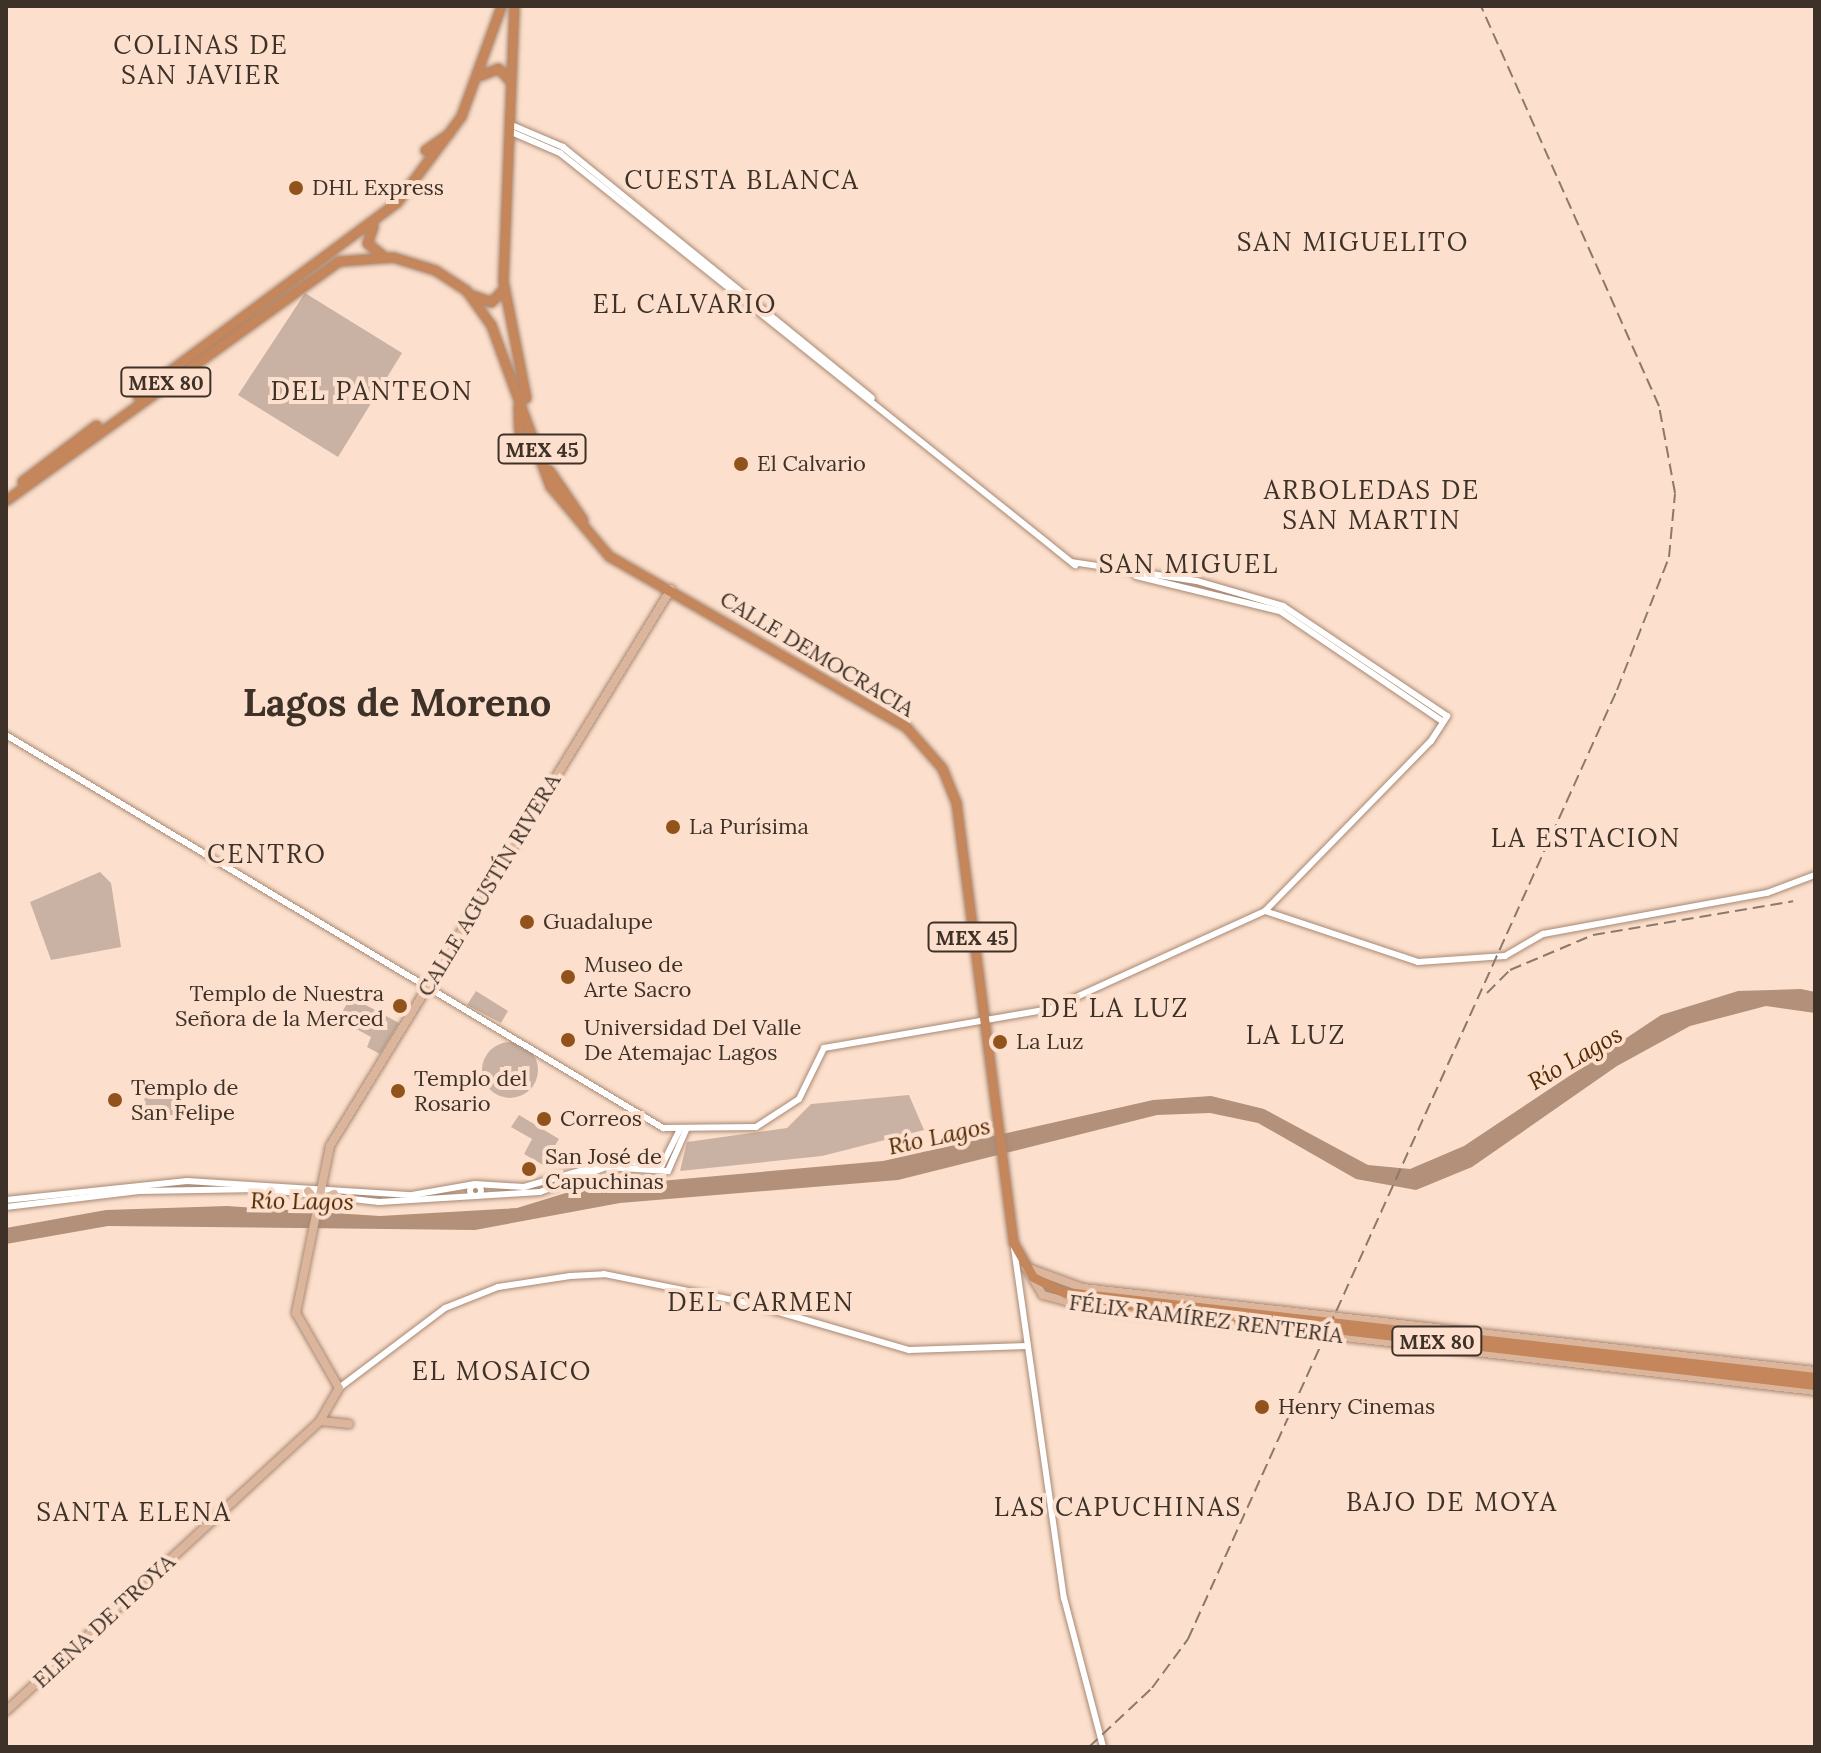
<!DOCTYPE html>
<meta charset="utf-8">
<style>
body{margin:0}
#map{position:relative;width:1821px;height:1753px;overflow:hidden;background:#fce0cd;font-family:Lora,serif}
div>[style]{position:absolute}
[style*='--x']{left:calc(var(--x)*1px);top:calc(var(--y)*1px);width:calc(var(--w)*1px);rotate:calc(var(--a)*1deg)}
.green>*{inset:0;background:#c9b2a3}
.round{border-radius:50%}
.water>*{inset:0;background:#b29079}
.roads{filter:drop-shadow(0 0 2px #a88873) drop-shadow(0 0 2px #a88873)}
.minor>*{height:6px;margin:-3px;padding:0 3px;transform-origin:3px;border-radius:3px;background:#fff}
.minor>.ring{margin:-3px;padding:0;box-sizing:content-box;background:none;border:6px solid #fff;border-radius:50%}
.major>*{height:8px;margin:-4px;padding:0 4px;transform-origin:4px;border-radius:4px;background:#dcb69c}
.highway>*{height:9px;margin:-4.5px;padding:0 4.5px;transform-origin:4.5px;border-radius:4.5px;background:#c4865a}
.rail>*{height:2px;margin-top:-1px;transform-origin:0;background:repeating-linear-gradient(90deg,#8c796c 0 12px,transparent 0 18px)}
.dots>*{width:22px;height:22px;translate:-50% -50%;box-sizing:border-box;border:4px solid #fce0cd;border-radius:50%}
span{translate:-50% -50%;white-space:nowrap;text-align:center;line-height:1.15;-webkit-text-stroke:8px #fce0cd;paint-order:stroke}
.shield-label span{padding:2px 6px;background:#fce0cd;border:2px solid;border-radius:6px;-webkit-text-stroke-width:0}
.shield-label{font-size:20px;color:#3e3128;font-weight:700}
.poi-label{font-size:22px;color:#3e3128}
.left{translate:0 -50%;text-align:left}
.right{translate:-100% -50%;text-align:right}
.street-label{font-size:22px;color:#3e3128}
.water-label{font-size:24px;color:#542800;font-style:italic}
.quarter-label{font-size:26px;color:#3e3128;letter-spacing:2px}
.town-label{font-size:38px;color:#3e3128;font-weight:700}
.frame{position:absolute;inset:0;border:8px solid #3e3128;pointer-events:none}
</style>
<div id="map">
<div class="green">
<i style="clip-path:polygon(305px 293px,402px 353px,338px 457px,238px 395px)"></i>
<i style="clip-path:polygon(100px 872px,111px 883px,121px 947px,51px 960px,30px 902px)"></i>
<i style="clip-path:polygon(476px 991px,508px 1011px,501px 1023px,467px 1005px)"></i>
<i style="clip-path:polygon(351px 997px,399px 1023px,380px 1054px,367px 1047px,371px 1037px,338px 1019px)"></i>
<i class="round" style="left:482px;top:1042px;width:56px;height:56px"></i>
<i style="clip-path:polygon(181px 1082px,183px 1122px,145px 1124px,144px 1083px)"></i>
<i style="clip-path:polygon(909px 1095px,924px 1130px,822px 1156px,680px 1171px,687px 1142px,787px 1128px,811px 1104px)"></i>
<i style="clip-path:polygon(519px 1115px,559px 1139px,543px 1165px,524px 1154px,532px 1139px,511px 1127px)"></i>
</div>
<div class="water">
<i style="clip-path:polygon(1801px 989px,1815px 992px,1815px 1013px,1766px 1006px,1690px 1026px,1617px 1066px,1472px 1167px,1416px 1190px,1356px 1179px,1258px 1123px,1210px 1113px,1157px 1115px,898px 1180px,620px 1203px,475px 1230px,108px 1226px,6px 1244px,6px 1228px,106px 1210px,227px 1206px,380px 1216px,517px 1208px,582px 1188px,883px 1161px,1153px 1100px,1211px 1096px,1264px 1109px,1368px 1165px,1410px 1169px,1464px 1146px,1661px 1015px,1738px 991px)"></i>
</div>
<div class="roads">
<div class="minor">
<i style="--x:509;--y:124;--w:59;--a:23.1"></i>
<i style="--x:563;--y:147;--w:398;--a:39.1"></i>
<i style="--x:509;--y:131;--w:56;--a:23.3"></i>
<i style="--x:560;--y:153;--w:660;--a:38.66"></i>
<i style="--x:1136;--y:576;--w:148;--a:13.7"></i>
<i style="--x:1280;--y:611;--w:196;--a:34.2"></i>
<i style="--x:6;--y:735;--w:766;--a:30.89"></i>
<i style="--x:663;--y:1128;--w:93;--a:-0.6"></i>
<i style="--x:756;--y:1127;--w:51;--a:-33.1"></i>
<i style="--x:799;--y:1099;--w:57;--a:-63.9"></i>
<i style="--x:824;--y:1048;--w:229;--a:-9.8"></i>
<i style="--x:1050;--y:1009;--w:236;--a:-24.5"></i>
<i style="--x:1265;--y:911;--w:238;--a:-45.7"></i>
<i style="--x:1431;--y:741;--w:30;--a:-57"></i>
<i style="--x:1447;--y:716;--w:197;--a:-146.1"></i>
<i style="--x:1283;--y:606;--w:90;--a:-163.8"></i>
<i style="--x:1197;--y:581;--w:126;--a:-171.4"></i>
<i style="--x:1265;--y:911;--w:161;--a:18.4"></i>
<i style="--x:1418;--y:962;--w:87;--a:-3.9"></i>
<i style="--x:1505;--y:956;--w:44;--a:-30.1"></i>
<i style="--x:1543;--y:934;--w:228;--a:-10.4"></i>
<i style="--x:1767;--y:893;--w:51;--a:-20.6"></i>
<i class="ring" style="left:469.5px;top:1184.5px;width:5px;height:5px"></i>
<i style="--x:6;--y:1200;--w:182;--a:-6"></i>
<i style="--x:187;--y:1181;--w:225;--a:3.6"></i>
<i style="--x:412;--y:1195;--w:64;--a:-9.9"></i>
<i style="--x:475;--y:1184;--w:49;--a:3.5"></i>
<i style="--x:524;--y:1187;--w:95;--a:-15.9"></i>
<i style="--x:615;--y:1161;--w:47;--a:4.9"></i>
<i style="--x:662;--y:1165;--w:40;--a:-63.4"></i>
<i style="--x:6;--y:1207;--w:134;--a:-6.9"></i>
<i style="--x:139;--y:1191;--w:122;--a:-0.9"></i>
<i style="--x:261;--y:1189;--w:119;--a:6.3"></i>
<i style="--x:379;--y:1202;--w:161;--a:-3.6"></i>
<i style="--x:540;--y:1192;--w:71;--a:-20.7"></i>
<i style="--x:606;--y:1167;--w:62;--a:3.7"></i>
<i style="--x:668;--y:1171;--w:45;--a:-66.3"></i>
<i style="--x:1014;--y:1248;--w:354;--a:81.9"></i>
<i style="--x:1064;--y:1598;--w:154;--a:75.3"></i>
<i style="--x:339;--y:1388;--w:133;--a:-37"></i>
<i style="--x:445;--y:1308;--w:57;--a:-21.6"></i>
<i style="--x:498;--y:1287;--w:73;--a:-8.7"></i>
<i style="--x:570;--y:1276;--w:34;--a:-3"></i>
<i style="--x:604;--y:1274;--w:147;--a:11.4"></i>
<i style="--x:748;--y:1303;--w:168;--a:16.3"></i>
<i style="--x:909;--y:1350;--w:118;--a:-1.9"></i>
</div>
<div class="major">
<i style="--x:308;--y:1191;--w:14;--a:51"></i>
<i style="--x:317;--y:1202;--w:19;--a:-25"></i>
<i style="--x:1815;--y:1371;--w:737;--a:-173.53"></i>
<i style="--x:1083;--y:1288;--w:61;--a:-159.8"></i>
<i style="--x:1026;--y:1267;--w:33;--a:59"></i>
<i style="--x:1043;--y:1295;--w:51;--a:14.9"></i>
<i style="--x:1092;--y:1308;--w:728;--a:6.55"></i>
<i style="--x:320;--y:1421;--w:29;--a:6"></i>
<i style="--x:6;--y:1711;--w:427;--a:-42.7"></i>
<i style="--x:320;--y:1421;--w:38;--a:-60"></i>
<i style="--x:339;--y:1388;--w:86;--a:-119.8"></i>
<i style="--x:296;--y:1313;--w:170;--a:-78.5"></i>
<i style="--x:330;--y:1146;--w:653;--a:-58.52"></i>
</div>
<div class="highway">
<i style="--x:514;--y:6;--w:275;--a:92.3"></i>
<i style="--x:503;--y:281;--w:119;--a:78.9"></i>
<i style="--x:481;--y:75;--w:18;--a:-22"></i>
<i style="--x:498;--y:68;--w:16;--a:47"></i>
<i style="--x:425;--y:150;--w:29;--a:-35"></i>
<i style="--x:373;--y:226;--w:18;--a:109"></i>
<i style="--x:367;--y:243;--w:18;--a:38"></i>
<i style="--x:472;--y:295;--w:20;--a:20"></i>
<i style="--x:491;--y:302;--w:19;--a:-47"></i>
<i style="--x:137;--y:395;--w:324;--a:-36.6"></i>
<i style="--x:397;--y:202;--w:107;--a:-53.3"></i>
<i style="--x:461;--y:116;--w:117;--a:-70"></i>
<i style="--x:518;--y:406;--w:25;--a:88"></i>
<i style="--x:549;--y:470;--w:60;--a:55.8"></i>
<i style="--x:22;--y:481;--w:93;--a:-37.1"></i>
<i style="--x:6;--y:500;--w:410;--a:-35.7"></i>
<i style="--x:339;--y:261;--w:54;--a:-4.2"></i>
<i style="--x:393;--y:257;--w:44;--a:17.2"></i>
<i style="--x:435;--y:270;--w:37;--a:33"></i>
<i style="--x:466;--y:290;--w:43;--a:54.5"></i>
<i style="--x:491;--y:325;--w:171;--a:69.9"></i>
<i style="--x:550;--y:486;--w:92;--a:49.9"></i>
<i style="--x:609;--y:556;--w:343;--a:29.9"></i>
<i style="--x:906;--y:727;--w:55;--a:48.7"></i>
<i style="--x:942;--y:768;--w:37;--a:68"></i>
<i style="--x:956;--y:802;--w:444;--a:82.6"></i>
<i style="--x:1013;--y:1242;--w:40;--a:60.3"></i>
<i style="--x:1033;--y:1277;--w:49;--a:26.6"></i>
<i style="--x:1077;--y:1299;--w:743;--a:6.65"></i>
<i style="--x:1066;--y:1292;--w:754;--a:6.47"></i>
</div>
</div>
<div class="rail">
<i style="--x:1487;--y:993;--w:33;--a:-45"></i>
<i style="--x:1510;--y:970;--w:90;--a:-22.9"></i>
<i style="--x:1593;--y:935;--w:203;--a:-9.6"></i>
<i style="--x:1089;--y:1747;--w:86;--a:-43.1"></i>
<i style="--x:1152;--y:1688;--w:61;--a:-53.7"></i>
<i style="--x:1188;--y:1639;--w:1041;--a:-65.67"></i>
<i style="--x:1617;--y:690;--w:143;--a:-68.6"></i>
<i style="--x:1669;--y:557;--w:64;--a:-84.6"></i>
<i style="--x:1675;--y:493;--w:88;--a:-100.4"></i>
<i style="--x:1659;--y:406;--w:438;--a:-114"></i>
</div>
<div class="dots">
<i style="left:296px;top:188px;background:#92521c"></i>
<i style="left:741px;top:464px;background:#92521c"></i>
<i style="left:673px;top:827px;background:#92521c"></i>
<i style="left:527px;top:922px;background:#92521c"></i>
<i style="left:568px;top:977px;background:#92521c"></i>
<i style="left:400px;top:1006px;background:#92521c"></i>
<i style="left:568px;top:1040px;background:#92521c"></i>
<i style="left:1000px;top:1042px;background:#92521c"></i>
<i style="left:398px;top:1091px;background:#92521c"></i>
<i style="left:115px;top:1100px;background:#92521c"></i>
<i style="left:544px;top:1119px;background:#92521c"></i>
<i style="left:529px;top:1169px;background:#92521c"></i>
<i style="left:1262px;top:1407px;background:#92521c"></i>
</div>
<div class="shield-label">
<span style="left:166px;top:382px">MEX 80</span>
<span style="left:542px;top:449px">MEX 45</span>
<span style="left:972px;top:937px">MEX 45</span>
<span style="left:1437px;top:1341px">MEX 80</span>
</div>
<div class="poi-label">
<span class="left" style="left:312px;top:188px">DHL Express</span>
<span class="left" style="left:757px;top:464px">El Calvario</span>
<span class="left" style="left:689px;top:827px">La Purísima</span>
<span class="left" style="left:543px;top:922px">Guadalupe</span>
<span class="left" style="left:584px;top:977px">Museo de<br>Arte Sacro</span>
<span class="right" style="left:384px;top:1006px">Templo de Nuestra<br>Señora de la Merced</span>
<span class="left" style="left:584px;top:1040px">Universidad Del Valle<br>De Atemajac Lagos</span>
<span class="left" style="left:1016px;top:1042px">La Luz</span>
<span class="left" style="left:414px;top:1091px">Templo del<br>Rosario</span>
<span class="left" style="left:131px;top:1100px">Templo de<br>San Felipe</span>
<span class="left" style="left:560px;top:1119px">Correos</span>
<span class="left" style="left:545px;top:1169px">San José de<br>Capuchinas</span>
<span class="left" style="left:1278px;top:1407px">Henry Cinemas</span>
</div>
<div class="street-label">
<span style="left:817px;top:654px;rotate:31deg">CALLE DEMOCRACIA</span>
<span style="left:489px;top:885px;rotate:-59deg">CALLE AGUSTÍN RIVERA</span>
<span style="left:1206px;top:1319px;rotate:7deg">FÉLIX RAMÍREZ RENTERÍA</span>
<span style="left:104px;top:1621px;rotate:-43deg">ELENA DE TROYA</span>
</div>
<div class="water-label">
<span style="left:1575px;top:1058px;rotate:-30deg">Río Lagos</span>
<span style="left:939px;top:1136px;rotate:-12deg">Río Lagos</span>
<span style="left:302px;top:1201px;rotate:1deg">Río Lagos</span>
</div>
<div class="quarter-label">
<span style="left:201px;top:60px">COLINAS DE<br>SAN JAVIER</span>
<span style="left:742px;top:180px">CUESTA BLANCA</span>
<span style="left:1353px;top:242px">SAN MIGUELITO</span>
<span style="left:685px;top:304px">EL CALVARIO</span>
<span style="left:372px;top:391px">DEL PANTEON</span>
<span style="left:1372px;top:505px">ARBOLEDAS DE<br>SAN MARTIN</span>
<span style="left:1189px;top:564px">SAN MIGUEL</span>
<span style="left:1586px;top:838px">LA ESTACION</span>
<span style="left:267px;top:854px">CENTRO</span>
<span style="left:1115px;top:1008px">DE LA LUZ</span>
<span style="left:1296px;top:1035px">LA LUZ</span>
<span style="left:761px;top:1302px">DEL CARMEN</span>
<span style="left:502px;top:1371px">EL MOSAICO</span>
<span style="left:1452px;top:1502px">BAJO DE MOYA</span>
<span style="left:1118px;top:1507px">LAS CAPUCHINAS</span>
<span style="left:134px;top:1512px">SANTA ELENA</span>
</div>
<div class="town-label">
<span style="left:397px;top:703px">Lagos de Moreno</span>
</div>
<div class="frame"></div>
</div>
